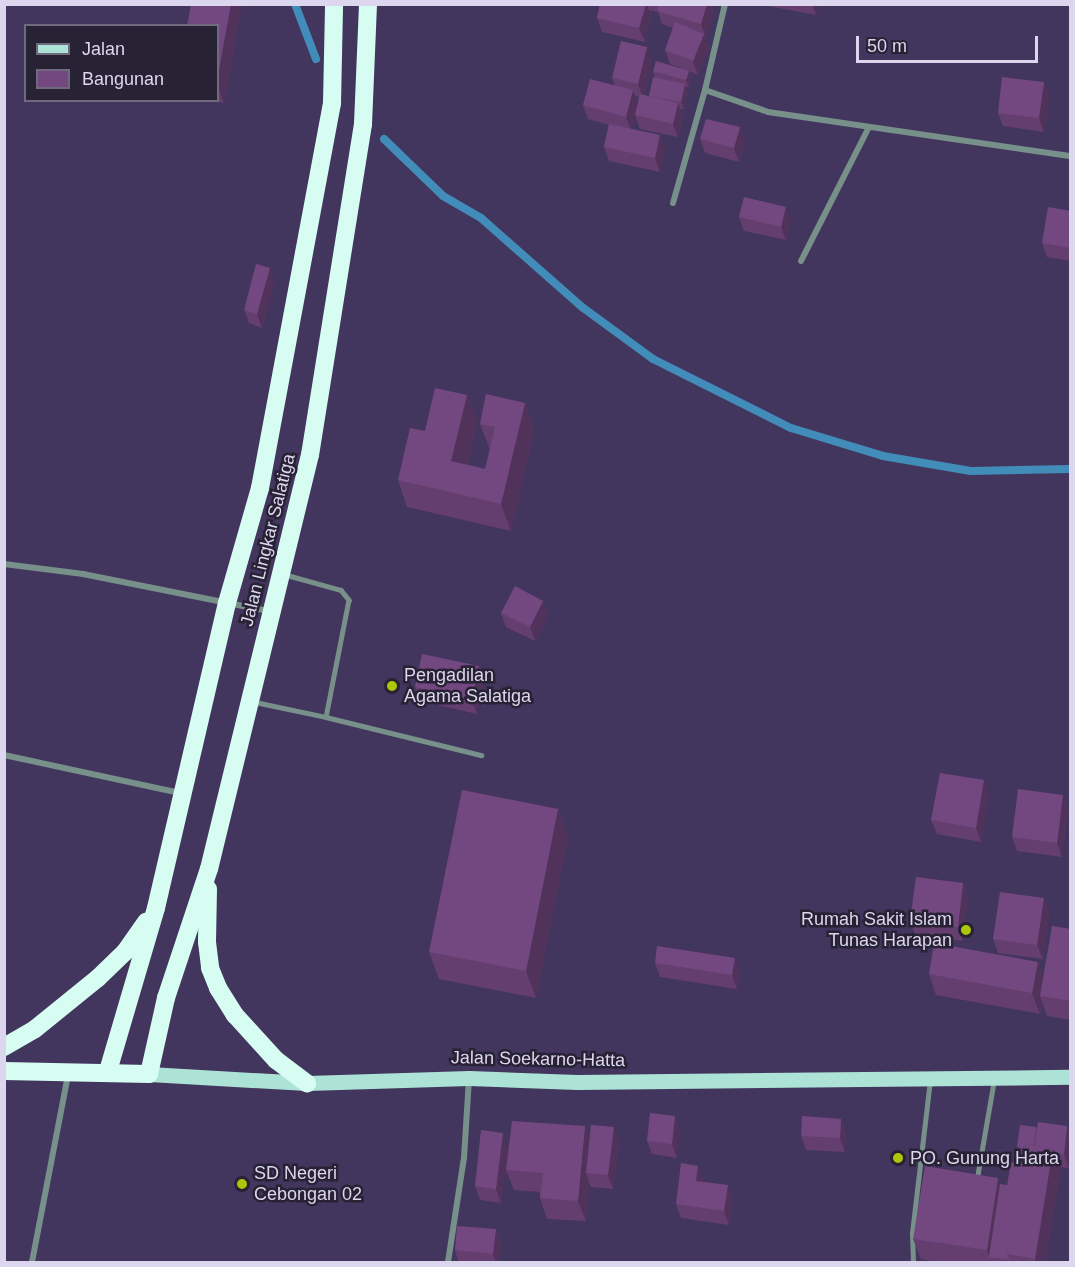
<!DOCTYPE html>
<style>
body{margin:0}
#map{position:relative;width:1075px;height:1267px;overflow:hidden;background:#43365e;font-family:Helvetica,sans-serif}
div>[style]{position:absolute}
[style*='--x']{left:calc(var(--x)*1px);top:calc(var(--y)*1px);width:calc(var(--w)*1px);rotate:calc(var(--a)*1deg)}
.stream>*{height:8px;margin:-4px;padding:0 4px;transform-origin:4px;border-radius:4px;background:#428cba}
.lane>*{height:4.5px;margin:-2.25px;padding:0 2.25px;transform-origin:2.25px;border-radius:2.25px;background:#77918a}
.street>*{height:6px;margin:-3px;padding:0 3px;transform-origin:3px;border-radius:3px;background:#77918a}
.primary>*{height:15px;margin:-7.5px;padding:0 7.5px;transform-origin:7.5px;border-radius:7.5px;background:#ade3d6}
.highway>*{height:18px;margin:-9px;padding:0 9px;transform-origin:9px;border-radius:9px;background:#d7fdf3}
.wall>*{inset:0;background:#633e6e}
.shaded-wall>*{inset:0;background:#50325a}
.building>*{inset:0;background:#734880}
.dots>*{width:16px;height:16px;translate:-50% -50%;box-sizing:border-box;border:3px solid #272234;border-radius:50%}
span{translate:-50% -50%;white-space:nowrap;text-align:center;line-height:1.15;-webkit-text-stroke:5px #272234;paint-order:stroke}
.street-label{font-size:18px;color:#dcd6ee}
.poi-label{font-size:18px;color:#dcd6ee}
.left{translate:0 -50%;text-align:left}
.right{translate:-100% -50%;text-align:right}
.frame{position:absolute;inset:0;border:6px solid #dcd6ee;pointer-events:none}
.legend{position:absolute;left:24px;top:24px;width:195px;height:78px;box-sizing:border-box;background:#272234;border:2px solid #6f6a7e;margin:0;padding:8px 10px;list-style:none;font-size:18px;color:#dcd6ee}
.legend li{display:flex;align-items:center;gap:12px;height:30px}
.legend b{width:30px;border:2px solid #6f6a7e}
.scale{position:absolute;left:856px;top:36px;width:182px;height:27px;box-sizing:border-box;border:3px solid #dcd6ee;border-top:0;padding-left:8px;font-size:18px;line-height:21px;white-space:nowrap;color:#dcd6ee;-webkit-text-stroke:4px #272234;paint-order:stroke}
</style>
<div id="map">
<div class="stream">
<i style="--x:295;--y:4;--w:59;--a:69.1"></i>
<i style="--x:384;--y:139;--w:82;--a:44"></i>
<i style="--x:443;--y:196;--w:44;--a:30.1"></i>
<i style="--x:481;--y:218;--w:135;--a:41.4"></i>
<i style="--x:582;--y:307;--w:88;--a:36.2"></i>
<i style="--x:653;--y:359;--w:154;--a:26.6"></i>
<i style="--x:791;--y:428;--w:96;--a:16.9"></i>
<i style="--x:883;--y:456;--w:89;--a:9.7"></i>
<i style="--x:971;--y:471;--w:99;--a:-1.2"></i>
</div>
<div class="lane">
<i style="--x:287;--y:575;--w:56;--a:15.5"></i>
<i style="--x:341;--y:590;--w:13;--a:51"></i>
<i style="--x:349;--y:600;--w:119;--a:101.1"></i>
<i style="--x:326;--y:717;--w:160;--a:13.8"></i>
<i style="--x:255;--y:702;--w:73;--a:11.9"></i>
<i style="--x:977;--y:1178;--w:99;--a:-80.2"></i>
<i style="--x:913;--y:1262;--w:29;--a:-92"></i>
<i style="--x:912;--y:1233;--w:154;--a:-83.3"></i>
</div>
<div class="street">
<i style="--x:725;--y:4;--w:88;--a:103.1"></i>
<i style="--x:705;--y:90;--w:67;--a:19.2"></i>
<i style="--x:768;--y:112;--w:305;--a:8.3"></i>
<i style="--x:673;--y:203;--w:117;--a:-74.2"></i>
<i style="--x:801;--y:261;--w:148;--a:-63.1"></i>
<i style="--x:4;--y:564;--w:80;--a:7.2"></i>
<i style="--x:83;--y:574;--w:190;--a:11.3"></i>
<i style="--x:4;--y:755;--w:180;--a:12.2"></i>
<i style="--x:32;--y:1262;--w:190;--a:-79.1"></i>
<i style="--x:448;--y:1262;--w:105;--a:-81.3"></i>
<i style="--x:464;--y:1158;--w:79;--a:-86.4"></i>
</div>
<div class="primary">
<i style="--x:149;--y:1074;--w:158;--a:3.3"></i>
<i style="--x:307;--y:1083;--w:162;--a:-1.8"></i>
<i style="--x:469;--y:1078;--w:108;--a:2.1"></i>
<i style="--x:577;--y:1082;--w:493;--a:-0.6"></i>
</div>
<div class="highway">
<i style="--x:208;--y:889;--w:53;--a:91.1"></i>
<i style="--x:207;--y:942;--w:26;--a:83"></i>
<i style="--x:210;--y:968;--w:22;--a:68"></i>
<i style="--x:218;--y:988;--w:32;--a:58"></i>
<i style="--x:235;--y:1015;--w:61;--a:47.7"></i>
<i style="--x:276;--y:1060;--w:39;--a:37"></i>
<i style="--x:4;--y:1047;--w:36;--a:-30"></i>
<i style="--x:35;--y:1029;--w:81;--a:-39"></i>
<i style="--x:98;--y:978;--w:37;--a:-44"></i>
<i style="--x:125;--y:952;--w:37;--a:-55"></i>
<i style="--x:4;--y:1071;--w:145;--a:1.2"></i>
<i style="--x:149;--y:1074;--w:78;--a:-77.4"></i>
<i style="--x:166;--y:998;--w:136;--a:-71.6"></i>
<i style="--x:209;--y:869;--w:426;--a:-76.3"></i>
<i style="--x:310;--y:455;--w:335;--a:-80.9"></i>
<i style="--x:363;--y:124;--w:120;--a:-87.6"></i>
<i style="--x:108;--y:1071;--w:170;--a:-73.6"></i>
<i style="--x:156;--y:908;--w:313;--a:-76.9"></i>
<i style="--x:227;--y:603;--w:120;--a:-74"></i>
<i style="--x:260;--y:488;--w:392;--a:-79.4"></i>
<i style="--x:332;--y:103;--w:99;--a:-88.8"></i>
</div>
<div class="wall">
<i style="clip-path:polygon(191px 4px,242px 4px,224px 103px,208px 100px,218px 100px,218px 26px)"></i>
<i style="clip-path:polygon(evenodd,600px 4px,711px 4px,714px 12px,706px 38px,705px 38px,709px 48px,698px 75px,689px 71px,692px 78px,689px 87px,686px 87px,688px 91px,684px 109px,680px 109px,683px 117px,678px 137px,640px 129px,635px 115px,637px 105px,631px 129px,665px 149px,660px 172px,609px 161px,604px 147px,609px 125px,588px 119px,583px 105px,615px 86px,612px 78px,647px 47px,652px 61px,644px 95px,649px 97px,655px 77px,653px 71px,683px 69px,670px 64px,665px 50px,673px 28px,662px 24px,658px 12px,650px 10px,651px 15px,645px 42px,602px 32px,597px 18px,600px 4px,635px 96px,639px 97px,638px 104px,635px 96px)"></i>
<i style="clip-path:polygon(768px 4px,818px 4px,816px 15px,768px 6px)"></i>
<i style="clip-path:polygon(1044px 82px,1049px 96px,1044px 132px,1003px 126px,998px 113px)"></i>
<i style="clip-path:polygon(740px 127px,745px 141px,739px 162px,705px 153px,700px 139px)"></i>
<i style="clip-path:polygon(1071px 211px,1071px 261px,1047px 257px,1042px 243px)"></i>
<i style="clip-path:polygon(739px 217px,791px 221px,786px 240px,744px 231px)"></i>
<i style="clip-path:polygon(275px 282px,262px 328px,249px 323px,244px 310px)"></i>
<i style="clip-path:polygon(467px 395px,477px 422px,467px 465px,485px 469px,490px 450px,480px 424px,525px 403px,534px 429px,511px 531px,407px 507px,398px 480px,425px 431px)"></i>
<i style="clip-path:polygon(543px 601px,548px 615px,535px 641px,506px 627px,501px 613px)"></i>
<i style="clip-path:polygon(479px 666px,484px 680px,477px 714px,420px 701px,415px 687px)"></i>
<i style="clip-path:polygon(989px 794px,981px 842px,937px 834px,931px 820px)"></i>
<i style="clip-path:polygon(558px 809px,568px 836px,536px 998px,439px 979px,429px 952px)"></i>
<i style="clip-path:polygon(1068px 809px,1062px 857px,1017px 851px,1012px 837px)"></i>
<i style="clip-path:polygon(963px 883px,968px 897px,963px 941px,915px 935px,910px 921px)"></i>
<i style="clip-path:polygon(1049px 912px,1043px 959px,998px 953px,993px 939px)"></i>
<i style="clip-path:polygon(1071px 929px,1071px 1020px,1047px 1016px,1042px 1002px,1040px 1014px,936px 995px,929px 974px,1043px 977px)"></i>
<i style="clip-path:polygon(655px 963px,740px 972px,737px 989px,660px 977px)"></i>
<i style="clip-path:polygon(841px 1119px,846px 1133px,845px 1152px,806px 1150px,801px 1136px)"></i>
<i style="clip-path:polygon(585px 1126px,590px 1139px,619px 1141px,613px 1189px,591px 1187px,589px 1182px,586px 1221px,547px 1219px,540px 1198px,540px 1192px,514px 1190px,506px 1170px)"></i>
<i style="clip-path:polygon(1067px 1126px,1071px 1135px,1071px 1154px,1069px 1168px,1060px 1167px,1061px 1169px,1045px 1263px,940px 1263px,921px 1259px,913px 1239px,1000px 1184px,1007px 1186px,1023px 1164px,1024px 1155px,1019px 1154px,1017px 1147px,1036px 1127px,1037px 1130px)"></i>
<i style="clip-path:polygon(680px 1130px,677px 1158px,652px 1154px,647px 1141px)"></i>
<i style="clip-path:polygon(508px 1147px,501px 1203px,480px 1200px,475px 1186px)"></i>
<i style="clip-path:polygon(703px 1180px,703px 1182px,733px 1199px,729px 1225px,681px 1218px,676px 1204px)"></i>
<i style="clip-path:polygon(496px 1229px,501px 1243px,499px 1263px,459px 1263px,455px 1250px)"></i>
</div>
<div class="shaded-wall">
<i style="clip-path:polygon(231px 4px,242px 4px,224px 103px,218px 87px,218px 75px)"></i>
<i style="clip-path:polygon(646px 4px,647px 4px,651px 15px,645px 42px,639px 28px)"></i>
<i style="clip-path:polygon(707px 4px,711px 4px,714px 12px,706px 38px,701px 24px)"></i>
<i style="clip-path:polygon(812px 4px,818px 4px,816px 15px)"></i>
<i style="clip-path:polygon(704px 34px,709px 48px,698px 75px,693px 61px)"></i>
<i style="clip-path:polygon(647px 47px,652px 61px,643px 98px,638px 84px)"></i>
<i style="clip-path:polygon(689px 71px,692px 78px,689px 87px,686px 80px)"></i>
<i style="clip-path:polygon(1044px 82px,1049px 96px,1044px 132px,1039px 118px)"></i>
<i style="clip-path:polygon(685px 84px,688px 91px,684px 109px,681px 102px)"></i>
<i style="clip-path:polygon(633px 90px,638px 104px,631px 130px,626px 117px)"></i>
<i style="clip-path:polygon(678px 103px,683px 117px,678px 137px,673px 124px)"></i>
<i style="clip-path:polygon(740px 127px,745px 141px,739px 162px,734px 148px)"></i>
<i style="clip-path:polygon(660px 135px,665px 149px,660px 172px,655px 158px)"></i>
<i style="clip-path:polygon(786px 207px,791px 221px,786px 240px,781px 227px)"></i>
<i style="clip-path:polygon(270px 268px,275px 282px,262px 328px,257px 314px)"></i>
<i style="clip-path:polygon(467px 395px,477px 422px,461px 488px,451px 461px)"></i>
<i style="clip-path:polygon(525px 403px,534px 429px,511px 531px,501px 504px)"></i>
<i style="clip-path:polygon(543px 601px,548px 615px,535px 641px,530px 627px)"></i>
<i style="clip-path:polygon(479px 666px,484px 680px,477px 714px,472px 700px)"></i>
<i style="clip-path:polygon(984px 780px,989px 794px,981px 842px,976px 828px)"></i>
<i style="clip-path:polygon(1063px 795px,1068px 809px,1062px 857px,1057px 843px)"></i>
<i style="clip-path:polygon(558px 809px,568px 836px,536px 998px,526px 971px)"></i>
<i style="clip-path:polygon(963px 883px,968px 897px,963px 941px,958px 927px)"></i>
<i style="clip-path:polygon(1044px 898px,1049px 912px,1043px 959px,1037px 945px)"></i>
<i style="clip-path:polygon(735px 958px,740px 972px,737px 989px,732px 975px)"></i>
<i style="clip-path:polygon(1038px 962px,1045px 983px,1040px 996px,1042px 1002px,1040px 1014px,1032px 993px)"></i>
<i style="clip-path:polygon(675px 1116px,680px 1130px,677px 1158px,672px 1144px)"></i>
<i style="clip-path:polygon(841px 1119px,846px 1133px,845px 1152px,840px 1138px)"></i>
<i style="clip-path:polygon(585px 1126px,593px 1146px,586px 1173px,589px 1182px,586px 1221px,578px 1201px)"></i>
<i style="clip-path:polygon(1067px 1126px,1071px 1135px,1071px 1154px,1069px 1168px,1064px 1154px)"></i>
<i style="clip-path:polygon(614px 1127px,619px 1141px,613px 1189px,608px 1175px)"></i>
<i style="clip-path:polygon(503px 1133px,508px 1147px,501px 1203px,496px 1189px)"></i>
<i style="clip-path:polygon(1053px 1148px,1061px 1169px,1045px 1263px,1036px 1263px,1035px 1259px)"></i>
<i style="clip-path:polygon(698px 1166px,703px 1180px,701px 1195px,696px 1181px)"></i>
<i style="clip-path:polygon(998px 1178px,1005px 1198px,989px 1257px,987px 1250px)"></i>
<i style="clip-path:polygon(728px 1185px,733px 1199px,729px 1225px,724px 1211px)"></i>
<i style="clip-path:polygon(496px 1229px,501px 1243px,499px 1263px,496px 1263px,493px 1254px)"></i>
</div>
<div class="building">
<i style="clip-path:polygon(191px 4px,231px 4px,218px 75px,218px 26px,187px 26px)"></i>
<i style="clip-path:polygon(600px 4px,646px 4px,639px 28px,597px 18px)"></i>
<i style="clip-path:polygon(659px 4px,707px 4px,701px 24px,657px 11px)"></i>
<i style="clip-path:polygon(675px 22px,704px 34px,693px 61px,665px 50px)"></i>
<i style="clip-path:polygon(621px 41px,647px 47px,638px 84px,612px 78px)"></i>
<i style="clip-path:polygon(656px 61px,689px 71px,686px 80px,653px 71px)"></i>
<i style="clip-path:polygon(653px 77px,685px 84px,681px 102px,649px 96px)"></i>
<i style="clip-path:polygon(1002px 77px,1044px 82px,1039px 118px,998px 113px)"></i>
<i style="clip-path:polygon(590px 79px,633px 90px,626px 117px,583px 105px)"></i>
<i style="clip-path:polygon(640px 94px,678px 103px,673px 124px,635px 115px)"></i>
<i style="clip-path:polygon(706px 119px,740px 127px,734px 148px,700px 139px)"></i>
<i style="clip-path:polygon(609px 124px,660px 135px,655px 158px,604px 147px)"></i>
<i style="clip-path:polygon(744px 197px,786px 207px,781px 227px,739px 217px)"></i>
<i style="clip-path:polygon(1048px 207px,1071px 211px,1071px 248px,1042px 243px)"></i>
<i style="clip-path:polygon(256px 264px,270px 268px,257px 314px,244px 310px)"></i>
<i style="clip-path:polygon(435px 388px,467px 395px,451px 461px,485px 469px,495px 427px,480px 424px,486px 394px,525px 403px,501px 504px,398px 480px,410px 428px,425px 431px)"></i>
<i style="clip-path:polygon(515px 586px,543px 601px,530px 627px,501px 613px)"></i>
<i style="clip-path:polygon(422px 654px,479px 666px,472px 700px,415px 687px)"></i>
<i style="clip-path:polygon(940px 773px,984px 780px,976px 828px,931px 820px)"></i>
<i style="clip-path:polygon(1018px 789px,1063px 795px,1057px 843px,1012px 837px)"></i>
<i style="clip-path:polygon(462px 790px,558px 809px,526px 971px,429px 952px)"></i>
<i style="clip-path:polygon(916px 877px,963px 883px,958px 927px,910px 921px)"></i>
<i style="clip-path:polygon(1000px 892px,1044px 898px,1037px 945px,993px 939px)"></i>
<i style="clip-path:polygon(1052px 926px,1071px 929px,1071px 1001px,1040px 996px)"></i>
<i style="clip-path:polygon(934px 943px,1038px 962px,1032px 993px,929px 974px)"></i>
<i style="clip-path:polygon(657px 946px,735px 958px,732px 975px,655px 963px)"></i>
<i style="clip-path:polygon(650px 1113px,675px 1116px,672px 1144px,647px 1141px)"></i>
<i style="clip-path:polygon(802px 1116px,841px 1119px,840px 1138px,801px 1136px)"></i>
<i style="clip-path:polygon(512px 1121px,585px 1126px,578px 1201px,540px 1198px,543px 1173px,506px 1170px)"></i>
<i style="clip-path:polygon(1038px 1122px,1067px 1126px,1064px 1154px,1055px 1153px,1053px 1148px,1035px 1145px)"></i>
<i style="clip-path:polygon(591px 1125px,614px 1127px,608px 1175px,586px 1173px)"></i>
<i style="clip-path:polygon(1020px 1125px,1036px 1127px,1034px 1145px,1026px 1144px,1025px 1149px,1017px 1147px)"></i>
<i style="clip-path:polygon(481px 1130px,503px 1133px,496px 1189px,475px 1186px)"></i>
<i style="clip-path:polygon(1026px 1144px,1053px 1148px,1035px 1259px,1007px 1254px)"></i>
<i style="clip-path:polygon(1011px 1162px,1023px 1164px,1019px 1187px,1007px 1186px)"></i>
<i style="clip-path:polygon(681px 1163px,698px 1166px,696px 1181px,728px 1185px,724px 1211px,676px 1204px)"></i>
<i style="clip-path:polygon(925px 1166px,998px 1178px,987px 1250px,913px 1239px)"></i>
<i style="clip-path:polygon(1000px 1184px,1019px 1187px,1007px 1254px,1010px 1260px,989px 1257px)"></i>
<i style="clip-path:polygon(457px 1226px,496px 1229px,493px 1254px,455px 1250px)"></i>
</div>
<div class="dots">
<i style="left:392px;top:686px;background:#aec60a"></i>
<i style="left:966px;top:930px;background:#aec60a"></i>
<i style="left:898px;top:1158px;background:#aec60a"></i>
<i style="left:242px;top:1184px;background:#aec60a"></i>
</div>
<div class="street-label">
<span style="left:268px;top:540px;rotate:-76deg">Jalan Lingkar Salatiga</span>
<span style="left:538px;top:1059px;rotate:1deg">Jalan Soekarno-Hatta</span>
</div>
<div class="poi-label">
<span class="left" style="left:404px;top:686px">Pengadilan<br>Agama Salatiga</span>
<span class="right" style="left:952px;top:930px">Rumah Sakit Islam<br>Tunas Harapan</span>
<span class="left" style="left:910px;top:1158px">PO. Gunung Harta</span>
<span class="left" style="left:254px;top:1184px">SD Negeri<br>Cebongan 02</span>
</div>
<div class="frame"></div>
<ul class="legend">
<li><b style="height:8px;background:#ade3d6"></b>Jalan</li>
<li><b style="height:16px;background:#734880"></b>Bangunan</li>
</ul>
<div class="scale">50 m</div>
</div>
